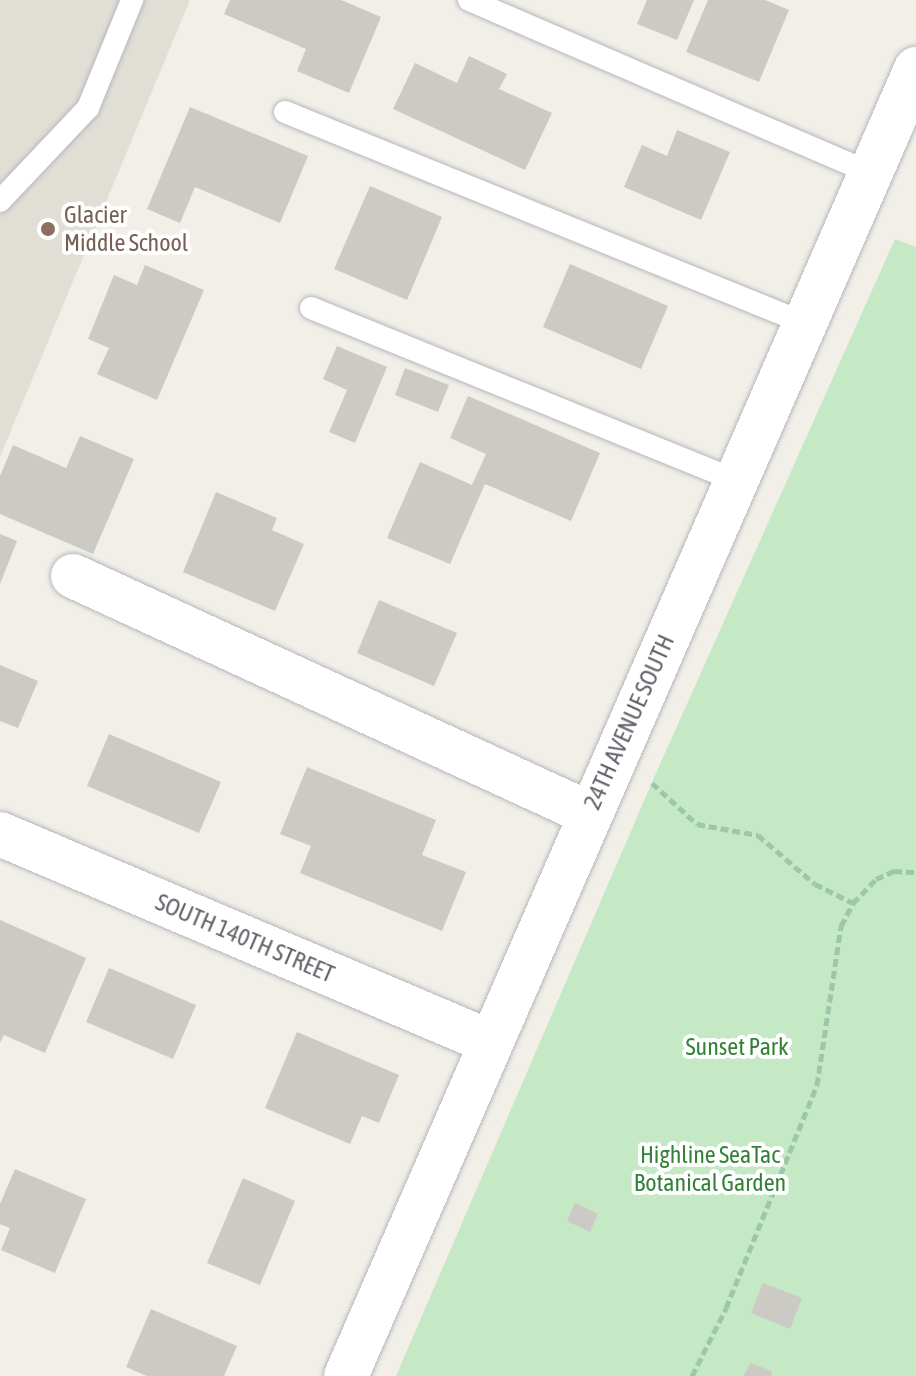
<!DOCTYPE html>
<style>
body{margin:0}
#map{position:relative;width:916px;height:1376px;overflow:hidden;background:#f1efe8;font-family:"Asap Condensed",sans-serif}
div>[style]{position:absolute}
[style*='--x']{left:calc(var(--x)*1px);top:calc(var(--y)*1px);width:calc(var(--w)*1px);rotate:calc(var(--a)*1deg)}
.education>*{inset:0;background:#e1ded6}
.green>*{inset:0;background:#c5e8c5}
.building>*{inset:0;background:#cccac5}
.path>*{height:5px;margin-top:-2.5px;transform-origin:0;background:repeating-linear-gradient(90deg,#9cc7a9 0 8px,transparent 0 12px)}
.roads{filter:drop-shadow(0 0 2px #b5b8bc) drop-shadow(0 0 2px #b5b8bc)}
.service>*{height:22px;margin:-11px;padding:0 11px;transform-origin:11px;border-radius:11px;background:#fff}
.minor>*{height:44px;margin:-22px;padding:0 22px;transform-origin:22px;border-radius:22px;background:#fff}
.tertiary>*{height:44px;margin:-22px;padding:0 22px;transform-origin:22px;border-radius:22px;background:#fff}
.dots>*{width:22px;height:22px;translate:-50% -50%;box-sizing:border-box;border:4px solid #fff;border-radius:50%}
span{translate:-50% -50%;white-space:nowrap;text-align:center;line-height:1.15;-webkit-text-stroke:8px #fff;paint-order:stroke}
.education-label{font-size:24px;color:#785e54}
.left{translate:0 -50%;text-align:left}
.street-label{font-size:24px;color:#5f6368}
.park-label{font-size:24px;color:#348238}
</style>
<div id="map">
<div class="education">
<i style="clip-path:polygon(0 0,190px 0,0 457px)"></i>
</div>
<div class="green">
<i style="clip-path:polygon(895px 239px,916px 247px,916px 1376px,396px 1376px,653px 780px)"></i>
</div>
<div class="building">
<i style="clip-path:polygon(230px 0,341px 0,381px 17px,349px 93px,297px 71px,306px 49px,224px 14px)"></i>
<i style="clip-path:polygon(647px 0,694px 0,677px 40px,637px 24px)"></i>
<i style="clip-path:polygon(708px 0,765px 0,789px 10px,759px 82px,686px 52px)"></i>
<i style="clip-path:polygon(469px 56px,507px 74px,499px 89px,552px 113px,525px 170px,393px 109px,415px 63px,457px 83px)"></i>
<i style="clip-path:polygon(190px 107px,308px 156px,280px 223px,195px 187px,180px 223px,147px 209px)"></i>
<i style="clip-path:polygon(677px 130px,730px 152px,701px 220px,624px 187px,642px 145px,667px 156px)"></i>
<i style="clip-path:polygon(370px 186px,442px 217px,407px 300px,334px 269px)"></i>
<i style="clip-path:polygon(570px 264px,668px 306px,641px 369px,543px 327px)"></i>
<i style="clip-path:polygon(145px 265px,204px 290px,157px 400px,97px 374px,109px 348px,88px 339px,114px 275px,137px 285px)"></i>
<i style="clip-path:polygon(337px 346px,387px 367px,355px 443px,329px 432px,347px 390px,323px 379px)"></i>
<i style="clip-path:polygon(405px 368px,449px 385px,438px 412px,395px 395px)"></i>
<i style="clip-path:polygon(468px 396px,600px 453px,571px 521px,485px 484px,450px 564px,387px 538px,420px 462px,472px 485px,486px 454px,450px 438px)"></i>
<i style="clip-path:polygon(80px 436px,134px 459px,93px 554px,0 514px,0 476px,13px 445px,66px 468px)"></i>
<i style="clip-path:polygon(216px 492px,277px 518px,272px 530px,304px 544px,275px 611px,183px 572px)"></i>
<i style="clip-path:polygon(0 534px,17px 541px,0 584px)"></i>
<i style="clip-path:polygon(379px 600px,457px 633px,434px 686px,357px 653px)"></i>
<i style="clip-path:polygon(0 665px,38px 681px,18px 728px,0 721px)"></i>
<i style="clip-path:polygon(109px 734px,221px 782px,199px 833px,87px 786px)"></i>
<i style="clip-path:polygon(307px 767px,436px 820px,422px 855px,466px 872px,442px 931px,300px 873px,311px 846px,280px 834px)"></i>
<i style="clip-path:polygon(0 920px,86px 958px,45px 1053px,4px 1035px,0 1043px)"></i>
<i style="clip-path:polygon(109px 968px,196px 1005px,173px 1059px,86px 1022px)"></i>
<i style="clip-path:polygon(297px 1032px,399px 1075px,379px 1123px,362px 1116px,350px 1144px,265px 1108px)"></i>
<i style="clip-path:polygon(15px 1169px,86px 1199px,55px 1273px,1px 1250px,10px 1228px,0 1224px,0 1204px)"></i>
<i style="clip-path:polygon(243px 1178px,295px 1201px,260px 1285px,207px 1263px)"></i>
<i style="clip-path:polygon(575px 1203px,598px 1214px,590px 1232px,567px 1221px)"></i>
<i style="clip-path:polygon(763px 1283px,802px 1298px,790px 1329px,751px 1313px)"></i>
<i style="clip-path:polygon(151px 1309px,237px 1346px,224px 1376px,147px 1376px,126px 1367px)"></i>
<i style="clip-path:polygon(750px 1363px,772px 1371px,771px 1376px,744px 1376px)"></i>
</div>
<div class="path">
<i style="--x:652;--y:783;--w:61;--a:42.3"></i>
<i style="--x:697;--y:824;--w:62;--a:10.2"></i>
<i style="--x:758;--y:835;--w:75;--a:40.7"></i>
<i style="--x:815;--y:884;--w:42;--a:26.6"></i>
<i style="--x:692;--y:1376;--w:76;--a:-63.4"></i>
<i style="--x:726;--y:1308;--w:241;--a:-67.8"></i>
<i style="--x:817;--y:1085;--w:161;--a:-81.4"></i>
<i style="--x:841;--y:926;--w:26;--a:-62"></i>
<i style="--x:853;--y:903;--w:33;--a:-46"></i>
<i style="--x:876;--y:879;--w:20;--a:-24"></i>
<i style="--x:894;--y:871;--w:22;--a:3"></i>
</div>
<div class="roads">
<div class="service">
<i style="--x:469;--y:0;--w:437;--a:23.3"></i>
<i style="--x:285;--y:112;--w:560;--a:22.12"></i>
<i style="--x:0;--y:201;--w:128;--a:-46.6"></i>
<i style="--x:88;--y:108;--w:117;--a:-67.8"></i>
<i style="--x:311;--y:308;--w:458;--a:22.1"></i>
</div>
<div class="minor">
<i style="--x:73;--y:576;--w:567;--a:24.71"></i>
<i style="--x:0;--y:834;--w:532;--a:23"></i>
</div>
<div class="tertiary">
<i style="--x:346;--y:1376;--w:1426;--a:-66.44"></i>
</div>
</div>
<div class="dots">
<i style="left:48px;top:229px;background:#8d6e63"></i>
</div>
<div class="education-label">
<span class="left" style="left:64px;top:229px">Glacier<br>Middle School</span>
</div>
<div class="street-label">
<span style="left:629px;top:722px;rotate:-66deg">24TH AVENUE SOUTH</span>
<span style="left:245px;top:938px;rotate:23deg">SOUTH 140TH STREET</span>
</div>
<div class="park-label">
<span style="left:737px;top:1047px">Sunset Park</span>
<span style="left:710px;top:1169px">Highline SeaTac<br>Botanical Garden</span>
</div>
</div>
